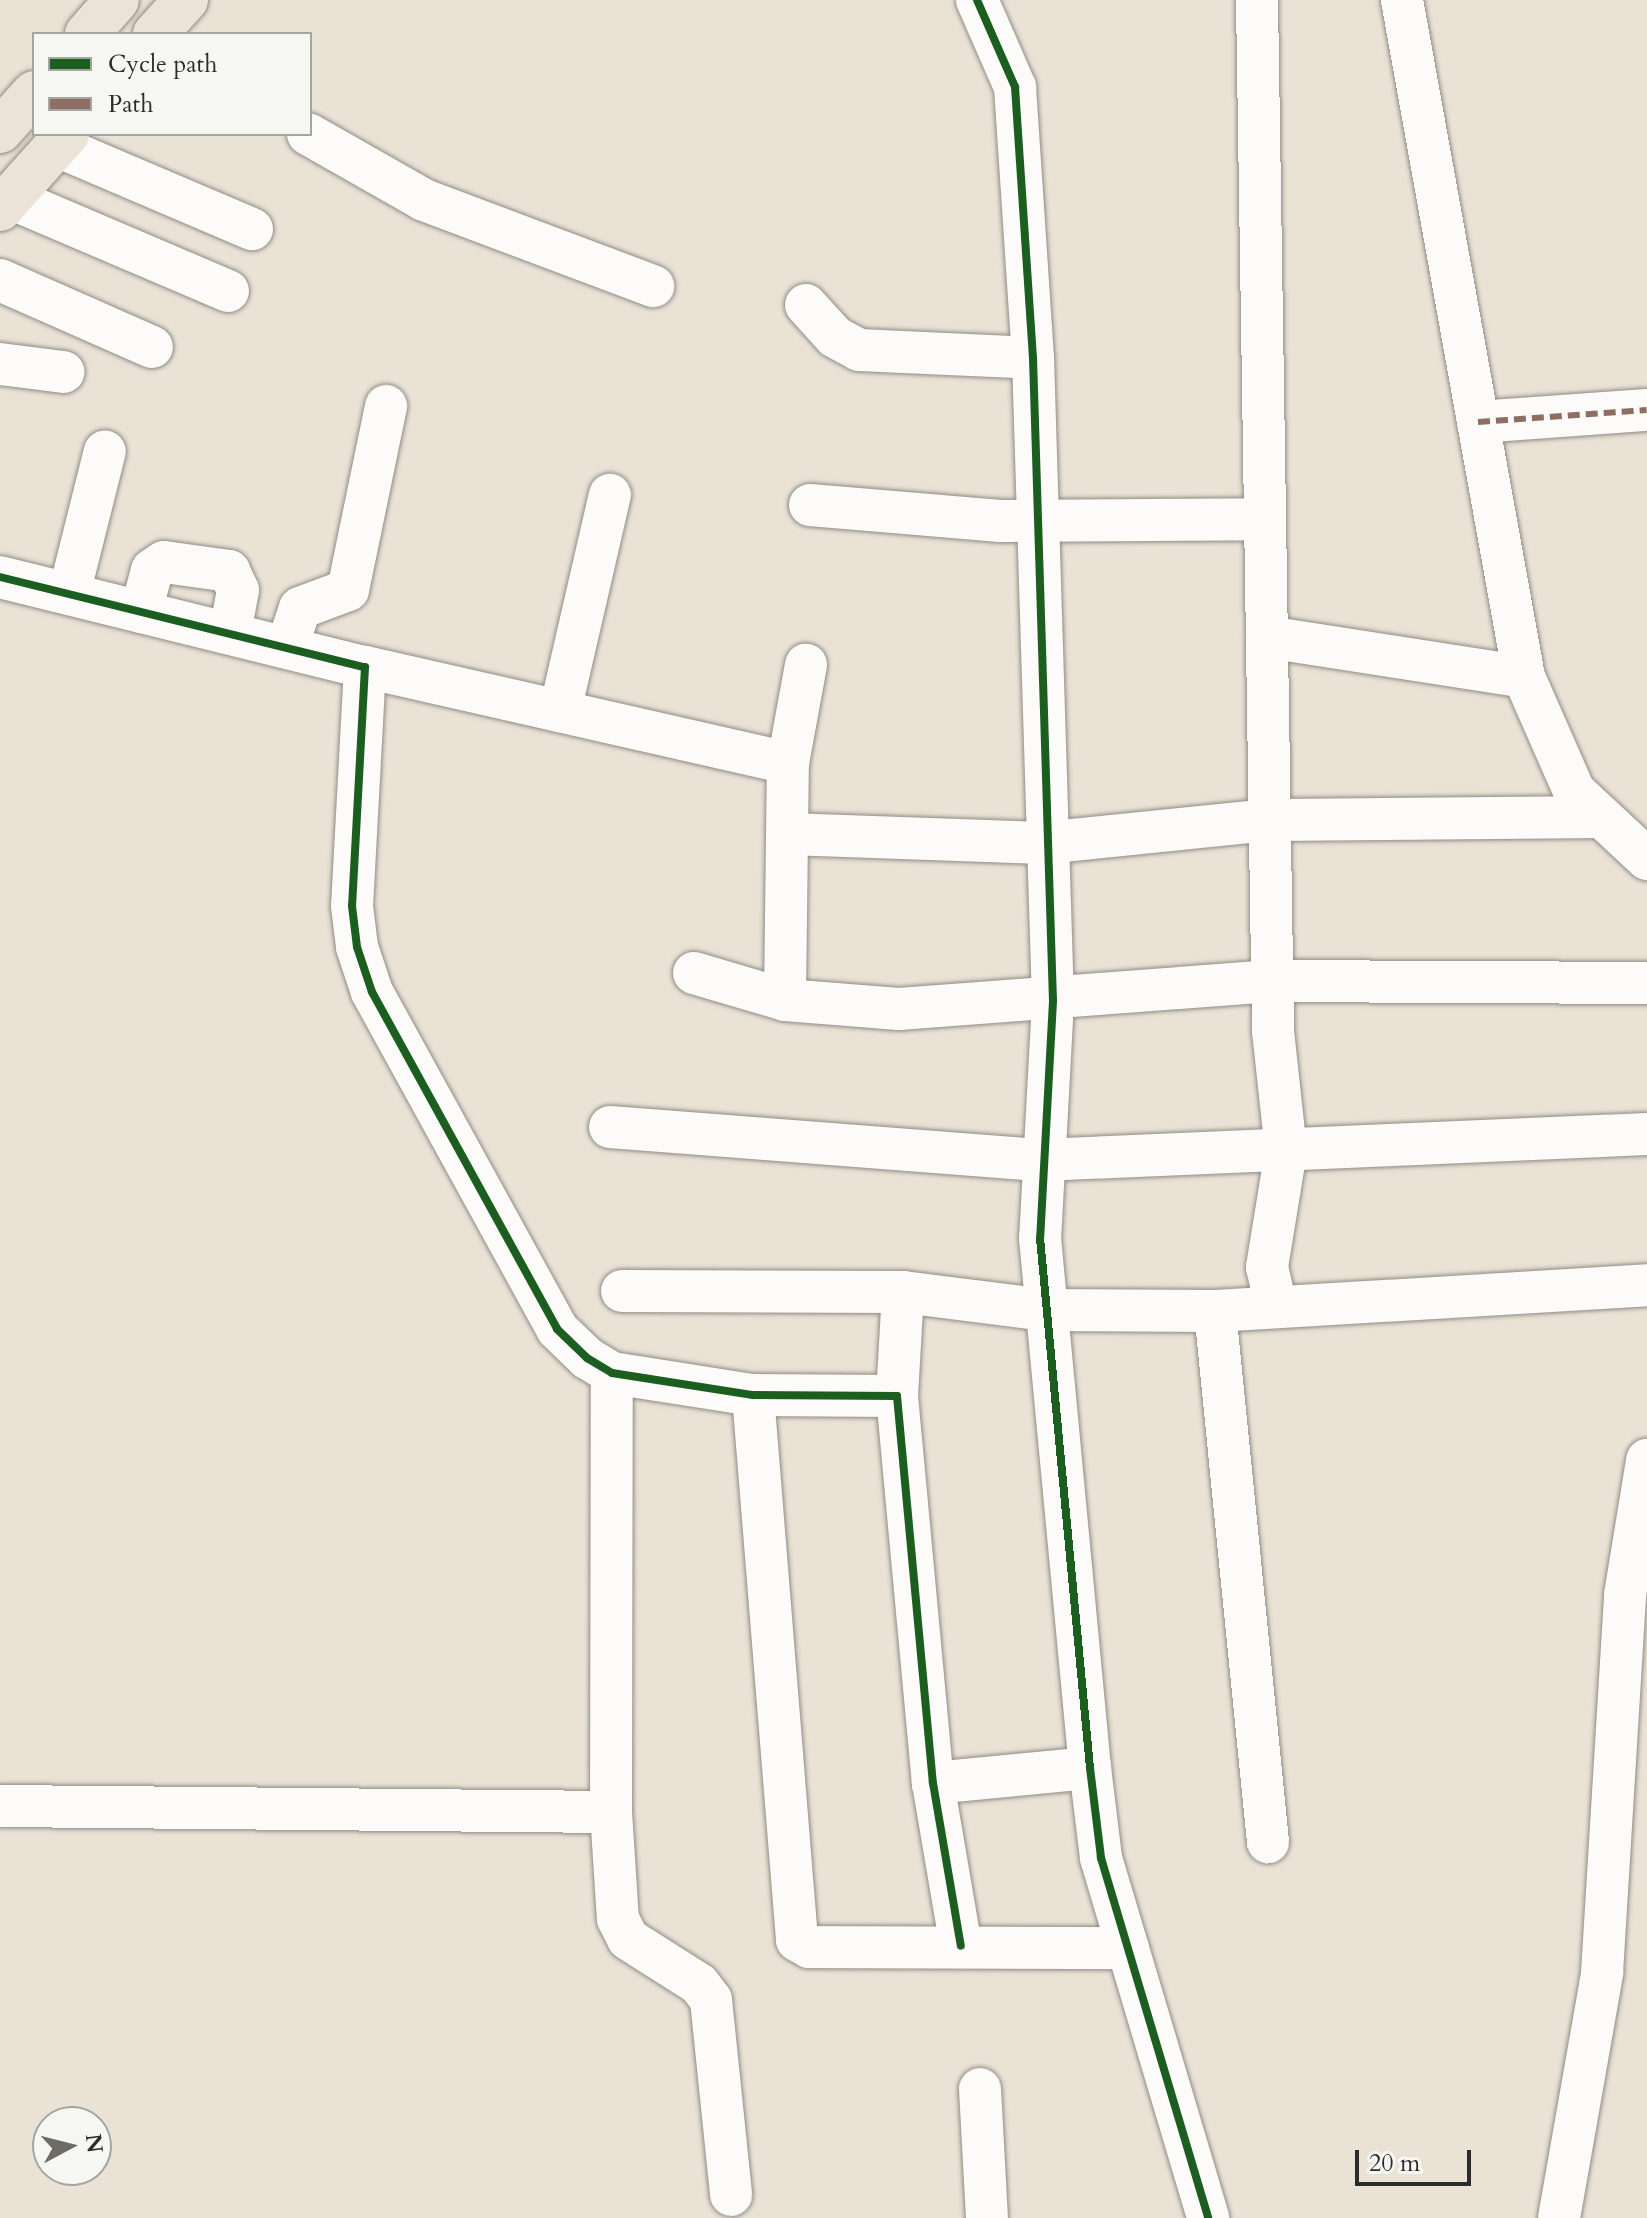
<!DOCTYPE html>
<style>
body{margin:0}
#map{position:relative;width:1647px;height:2218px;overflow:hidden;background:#eae2d5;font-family:Cardo,serif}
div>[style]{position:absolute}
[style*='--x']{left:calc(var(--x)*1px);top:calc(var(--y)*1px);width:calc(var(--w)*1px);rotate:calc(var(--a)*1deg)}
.roads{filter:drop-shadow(0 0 2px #908c86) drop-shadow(0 0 2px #908c86)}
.minor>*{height:42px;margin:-21px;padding:0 21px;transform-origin:21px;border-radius:21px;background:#fcfbf9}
.major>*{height:44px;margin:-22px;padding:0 22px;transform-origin:22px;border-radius:22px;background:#ebe3d8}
.quiet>*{height:6px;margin-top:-3px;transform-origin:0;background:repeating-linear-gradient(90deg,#8d6e63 0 12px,transparent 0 18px)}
.cycleway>*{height:8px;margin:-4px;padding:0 4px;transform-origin:4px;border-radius:4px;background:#1b5e20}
span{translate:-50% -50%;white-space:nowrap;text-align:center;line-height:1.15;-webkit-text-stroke:7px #f6f6f2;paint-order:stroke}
.legend{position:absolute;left:32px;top:32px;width:280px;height:104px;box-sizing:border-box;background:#f6f6f2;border:2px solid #a5a5a2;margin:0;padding:10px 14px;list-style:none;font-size:24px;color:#2b2b2b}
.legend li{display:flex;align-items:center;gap:16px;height:40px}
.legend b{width:40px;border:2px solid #a5a5a2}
.north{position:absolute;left:32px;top:2106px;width:80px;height:80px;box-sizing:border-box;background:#f6f6f2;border:2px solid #a5a5a2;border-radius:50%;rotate:83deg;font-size:22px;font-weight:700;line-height:32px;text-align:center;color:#2b2b2b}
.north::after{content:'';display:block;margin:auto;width:28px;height:36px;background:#6e6b66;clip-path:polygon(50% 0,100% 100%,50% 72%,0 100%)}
.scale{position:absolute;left:1355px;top:2150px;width:116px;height:36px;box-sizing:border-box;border:4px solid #2b2b2b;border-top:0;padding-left:10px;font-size:24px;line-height:28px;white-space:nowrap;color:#2b2b2b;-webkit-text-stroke:6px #f6f6f2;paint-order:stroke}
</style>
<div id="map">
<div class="roads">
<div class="minor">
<i style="--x:977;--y:0;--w:95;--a:66.4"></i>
<i style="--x:1015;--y:87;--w:272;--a:86.2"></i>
<i style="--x:1033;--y:358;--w:643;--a:88.22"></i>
<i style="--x:1053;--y:1001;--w:237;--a:93.1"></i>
<i style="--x:1040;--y:1238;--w:532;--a:84.61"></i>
<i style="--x:1090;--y:1768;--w:91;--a:83"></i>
<i style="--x:1101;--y:1858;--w:376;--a:73.4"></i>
<i style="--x:1257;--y:0;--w:1031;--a:89.11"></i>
<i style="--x:1273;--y:1031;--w:121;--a:83.8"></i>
<i style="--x:1286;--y:1151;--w:118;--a:99.3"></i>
<i style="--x:1267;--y:1267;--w:39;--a:77"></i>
<i style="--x:1402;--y:0;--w:688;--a:79.78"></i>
<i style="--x:1524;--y:677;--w:124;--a:66.3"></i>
<i style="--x:1574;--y:791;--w:100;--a:43"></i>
<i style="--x:308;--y:134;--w:133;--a:29.6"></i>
<i style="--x:424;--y:200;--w:245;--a:20.6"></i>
<i style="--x:57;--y:146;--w:212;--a:23.1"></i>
<i style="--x:10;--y:198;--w:237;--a:23.1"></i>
<i style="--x:0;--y:280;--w:166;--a:23.8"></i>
<i style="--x:806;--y:305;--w:43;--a:47.8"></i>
<i style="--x:835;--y:337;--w:27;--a:28"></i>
<i style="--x:859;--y:350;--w:174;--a:2.6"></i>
<i style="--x:0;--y:364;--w:64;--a:7.2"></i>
<i style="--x:1478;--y:422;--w:169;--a:-4.1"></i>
<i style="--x:810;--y:505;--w:191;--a:4.8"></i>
<i style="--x:1000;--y:521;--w:265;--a:-0.4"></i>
<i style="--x:0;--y:577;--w:376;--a:13.9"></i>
<i style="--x:365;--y:667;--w:239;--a:93.1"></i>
<i style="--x:352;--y:906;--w:41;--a:83"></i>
<i style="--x:357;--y:947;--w:47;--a:71.6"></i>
<i style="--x:372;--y:992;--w:384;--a:61.2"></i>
<i style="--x:557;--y:1329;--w:42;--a:44"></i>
<i style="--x:587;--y:1358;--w:29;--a:31"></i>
<i style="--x:612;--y:1373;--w:143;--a:8.9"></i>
<i style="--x:753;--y:1395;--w:144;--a:0.4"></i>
<i style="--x:897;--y:1396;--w:389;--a:84.7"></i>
<i style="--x:933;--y:1783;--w:165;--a:80.3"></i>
<i style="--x:69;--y:594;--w:147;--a:-75.9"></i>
<i style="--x:141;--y:612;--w:43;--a:-75.3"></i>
<i style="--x:152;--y:570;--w:14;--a:-34"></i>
<i style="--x:164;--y:562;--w:66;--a:7.9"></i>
<i style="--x:229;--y:571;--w:21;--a:65"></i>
<i style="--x:238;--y:590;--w:44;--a:100.5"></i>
<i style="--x:1267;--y:637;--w:260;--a:8.8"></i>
<i style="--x:287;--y:647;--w:41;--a:-71.6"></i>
<i style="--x:300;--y:608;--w:51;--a:-20.6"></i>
<i style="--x:348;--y:590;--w:188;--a:-78.3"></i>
<i style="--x:365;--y:667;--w:434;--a:12.8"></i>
<i style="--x:560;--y:711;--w:222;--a:-77"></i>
<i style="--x:788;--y:834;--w:255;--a:2"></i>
<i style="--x:1043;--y:843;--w:228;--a:-5.8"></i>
<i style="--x:1270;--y:820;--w:332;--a:-0.5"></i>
<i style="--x:694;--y:973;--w:95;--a:16.5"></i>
<i style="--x:785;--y:1000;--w:114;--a:4.5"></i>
<i style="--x:899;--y:1009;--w:374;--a:-4.3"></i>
<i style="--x:1272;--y:981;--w:375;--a:0.3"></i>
<i style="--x:785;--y:1000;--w:237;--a:-89.3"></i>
<i style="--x:788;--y:763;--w:100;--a:-79.6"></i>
<i style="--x:610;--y:1127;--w:433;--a:4.4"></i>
<i style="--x:1042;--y:1160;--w:606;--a:-2.46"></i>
<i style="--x:622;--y:1291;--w:281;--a:0.2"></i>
<i style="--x:903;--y:1292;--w:143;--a:7.2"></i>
<i style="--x:1045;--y:1310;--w:170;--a:0.3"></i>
<i style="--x:1215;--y:1311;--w:433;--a:-3.4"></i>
<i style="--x:1215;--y:1311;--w:534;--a:84.3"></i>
<i style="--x:753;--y:1395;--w:547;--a:85.38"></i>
<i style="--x:797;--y:1940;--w:14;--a:30"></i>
<i style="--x:809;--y:1947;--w:319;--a:0.2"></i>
<i style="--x:897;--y:1396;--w:104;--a:-86.7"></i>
<i style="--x:933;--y:1783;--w:158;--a:-5.5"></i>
<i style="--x:0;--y:1806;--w:611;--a:0.56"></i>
<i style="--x:611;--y:1812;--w:439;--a:-89.9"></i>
<i style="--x:611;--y:1812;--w:107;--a:86.3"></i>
<i style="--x:618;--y:1919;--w:22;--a:63"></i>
<i style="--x:628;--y:1939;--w:84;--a:32.4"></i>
<i style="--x:699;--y:1984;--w:20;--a:53"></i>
<i style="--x:711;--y:2000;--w:196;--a:84.1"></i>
<i style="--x:980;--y:2089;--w:129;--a:86.9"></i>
<i style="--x:1559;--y:2218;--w:249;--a:-80"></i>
<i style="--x:1602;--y:1973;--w:379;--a:-86.5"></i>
<i style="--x:1625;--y:1595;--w:137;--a:-80.7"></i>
</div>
<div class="major">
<i style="--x:87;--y:34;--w:45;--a:-48.6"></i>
<i style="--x:155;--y:34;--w:46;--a:-47.6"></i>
<i style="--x:0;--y:131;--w:51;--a:-48.2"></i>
<i style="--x:0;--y:209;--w:101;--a:-48.2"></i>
</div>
</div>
<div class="quiet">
<i style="--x:1478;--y:422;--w:169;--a:-4.1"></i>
</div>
<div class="cycleway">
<i style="--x:977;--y:0;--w:95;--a:66.4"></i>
<i style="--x:1015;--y:87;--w:272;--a:86.2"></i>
<i style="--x:1033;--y:358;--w:643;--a:88.22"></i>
<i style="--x:1053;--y:1001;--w:237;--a:93.1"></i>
<i style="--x:1040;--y:1238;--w:532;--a:84.61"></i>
<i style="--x:1090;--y:1768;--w:91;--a:83"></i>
<i style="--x:1101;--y:1858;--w:376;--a:73.4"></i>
<i style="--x:0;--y:577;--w:376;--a:13.9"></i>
<i style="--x:365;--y:667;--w:239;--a:93.1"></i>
<i style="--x:352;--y:906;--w:41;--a:83"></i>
<i style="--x:357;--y:947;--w:47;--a:71.6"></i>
<i style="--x:372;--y:992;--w:384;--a:61.2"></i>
<i style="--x:557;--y:1329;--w:42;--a:44"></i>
<i style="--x:587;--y:1358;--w:29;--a:31"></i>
<i style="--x:612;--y:1373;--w:143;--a:8.9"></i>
<i style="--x:753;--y:1395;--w:144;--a:0.4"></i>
<i style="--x:897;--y:1396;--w:389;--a:84.7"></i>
<i style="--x:933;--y:1783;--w:165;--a:80.3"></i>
</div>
<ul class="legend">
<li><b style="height:10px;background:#1b5e20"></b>Cycle path</li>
<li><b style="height:10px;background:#8d6e63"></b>Path</li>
</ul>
<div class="north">N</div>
<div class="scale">20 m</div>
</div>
